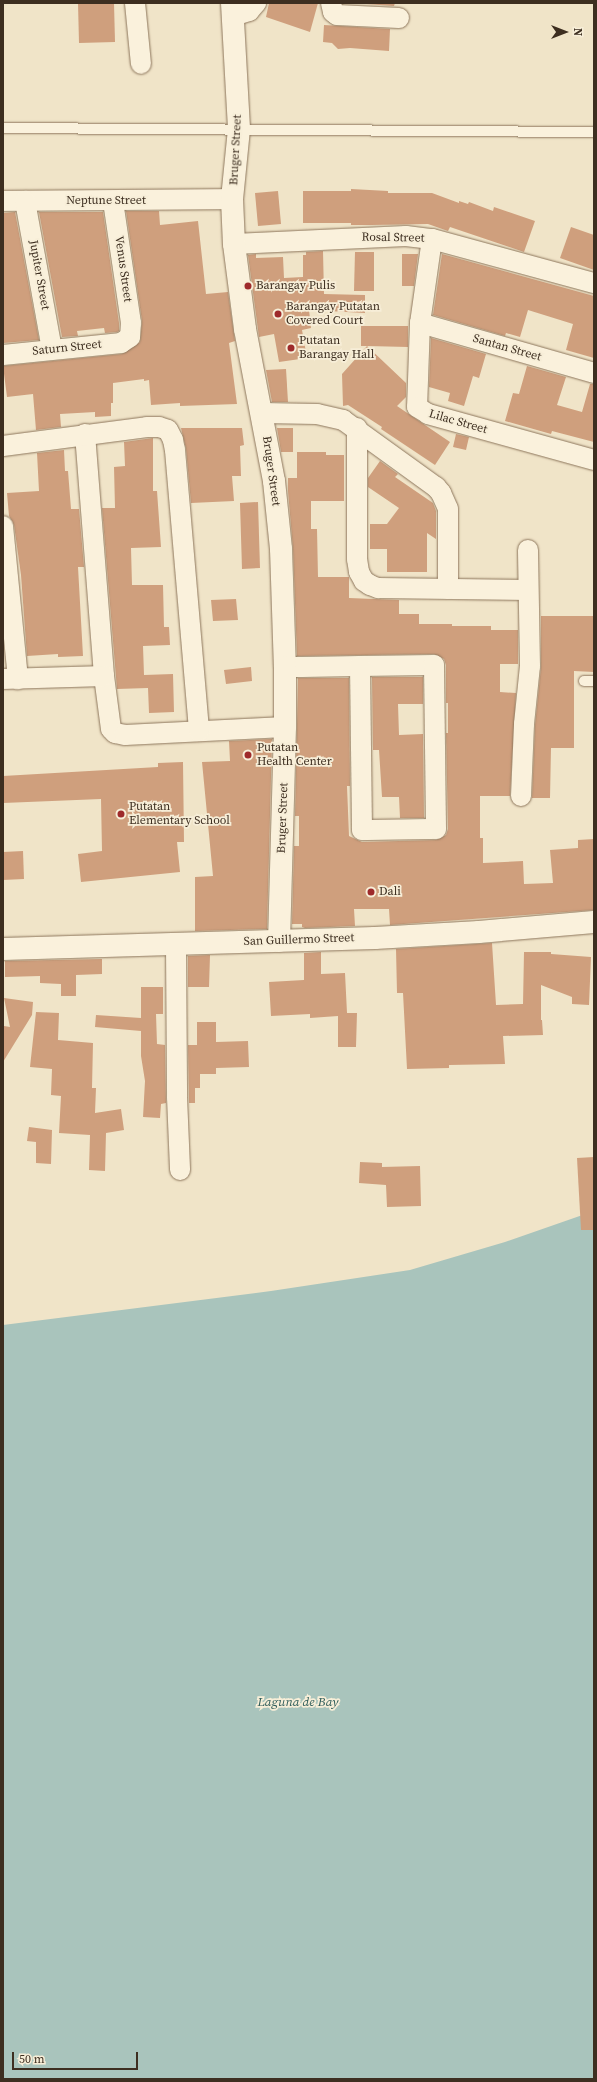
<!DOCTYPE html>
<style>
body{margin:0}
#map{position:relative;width:597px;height:2082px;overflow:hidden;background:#f0e4c8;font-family:"Source Serif 4",serif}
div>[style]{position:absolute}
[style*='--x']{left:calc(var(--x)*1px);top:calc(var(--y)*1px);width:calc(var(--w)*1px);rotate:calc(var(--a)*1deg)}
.water>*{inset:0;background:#a9c4bc}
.building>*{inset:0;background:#cf9f7d}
.roads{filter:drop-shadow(0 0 1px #8d765c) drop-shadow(0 0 1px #8d765c)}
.service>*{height:10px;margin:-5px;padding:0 5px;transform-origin:5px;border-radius:5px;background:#faf1dc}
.minor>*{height:20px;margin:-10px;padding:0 10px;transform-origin:10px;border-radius:10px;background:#faf1dc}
.tertiary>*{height:22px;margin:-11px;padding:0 11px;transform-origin:11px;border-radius:11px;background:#faf1dc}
.secondary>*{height:22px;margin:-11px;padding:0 11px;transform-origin:11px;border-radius:11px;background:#faf1dc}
.dots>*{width:11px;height:11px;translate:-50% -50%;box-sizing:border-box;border:2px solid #f7eed8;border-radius:50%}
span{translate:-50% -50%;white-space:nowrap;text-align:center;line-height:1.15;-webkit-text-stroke:3.5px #f7eed8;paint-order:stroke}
.street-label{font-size:12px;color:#3d2e20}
.poi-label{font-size:12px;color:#3d2e20}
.left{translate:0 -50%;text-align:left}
.water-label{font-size:13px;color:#2f5d5a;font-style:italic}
.frame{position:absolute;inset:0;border:4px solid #3d2e20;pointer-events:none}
.north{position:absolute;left:545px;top:12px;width:40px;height:40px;-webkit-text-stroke:3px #f7eed8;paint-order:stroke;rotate:90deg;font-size:11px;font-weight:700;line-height:16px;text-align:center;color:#3d2e20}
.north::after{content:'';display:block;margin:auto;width:14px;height:18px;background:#3d2e20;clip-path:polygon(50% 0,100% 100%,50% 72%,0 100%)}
.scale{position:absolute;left:12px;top:2052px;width:126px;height:18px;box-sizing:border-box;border:2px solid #3d2e20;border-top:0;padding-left:5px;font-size:12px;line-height:14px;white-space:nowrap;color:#3d2e20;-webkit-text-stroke:3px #f7eed8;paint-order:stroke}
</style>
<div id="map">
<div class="water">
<i style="clip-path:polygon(594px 1211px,594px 2079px,3px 2079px,3px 1325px,271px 1291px,410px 1270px,505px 1242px)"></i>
</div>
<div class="building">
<i style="clip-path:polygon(78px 3px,114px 3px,115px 42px,79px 43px)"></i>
<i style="clip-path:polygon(269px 3px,318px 3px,310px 32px,266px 17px)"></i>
<i style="clip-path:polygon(353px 3px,395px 3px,394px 6px)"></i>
<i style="clip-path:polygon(324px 25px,390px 29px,389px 51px,350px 48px,338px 49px,332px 43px,323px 42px)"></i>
<i style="clip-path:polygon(351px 189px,388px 191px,388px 193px,432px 193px,459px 203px,459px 201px,468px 204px,469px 202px,493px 211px,494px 207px,535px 221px,524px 252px,450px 227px,448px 231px,428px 224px,371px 225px,351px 225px,351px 223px,303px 223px,303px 191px,351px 191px)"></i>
<i style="clip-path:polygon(278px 191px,281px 224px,258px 226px,255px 193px)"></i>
<i style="clip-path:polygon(126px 211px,159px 211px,160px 225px,198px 221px,206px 294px,228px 292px,235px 341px,229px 343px,237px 404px,180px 406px,180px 403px,151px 405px,149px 380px,144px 381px,144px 379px,113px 383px,113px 403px,111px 403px,111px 416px,95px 417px,95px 412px,60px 414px,61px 427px,36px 430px,33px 394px,7px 397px,3px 366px,122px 354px,140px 342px,142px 321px)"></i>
<i style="clip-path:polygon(15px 212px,39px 340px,3px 343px,3px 213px)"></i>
<i style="clip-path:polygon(39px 212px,103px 212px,119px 323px,119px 331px,117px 332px,105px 333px,104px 328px,77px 331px,78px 336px,62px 337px)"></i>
<i style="clip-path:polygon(571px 227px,594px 235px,594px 270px,560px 258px)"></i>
<i style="clip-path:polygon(323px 251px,324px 294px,365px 295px,365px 313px,309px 310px,311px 328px,302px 330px,307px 358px,279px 362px,274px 334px,259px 337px,248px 255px,256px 254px,256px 258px,283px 257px,284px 278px,303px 277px,303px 255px,306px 255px,306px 252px)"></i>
<i style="clip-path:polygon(355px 252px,374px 252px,374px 291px,354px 291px)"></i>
<i style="clip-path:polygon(402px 254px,418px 254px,414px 286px,402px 286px)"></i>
<i style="clip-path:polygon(442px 254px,594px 296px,594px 358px,566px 350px,573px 324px,528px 310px,520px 337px,506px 333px,505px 336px,433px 315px)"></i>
<i style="clip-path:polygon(361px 326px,408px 326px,408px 347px,367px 346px,406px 383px,406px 397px,397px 406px,450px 442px,435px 465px,381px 429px,382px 427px,348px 405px,343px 406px,342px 374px,367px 346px,361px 346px)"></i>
<i style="clip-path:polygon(431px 338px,486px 354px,479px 378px,473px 376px,464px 406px,448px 401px,450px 393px,429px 387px)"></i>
<i style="clip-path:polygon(527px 366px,566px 377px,557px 405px,582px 412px,590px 384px,594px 384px,594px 442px,552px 431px,551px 434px,505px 421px,513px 393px,519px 394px)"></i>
<i style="clip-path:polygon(286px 369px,288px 402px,272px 402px,266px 370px)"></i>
<i style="clip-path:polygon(181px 428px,242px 428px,244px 445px,240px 446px,241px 476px,232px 476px,234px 501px,191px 503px,186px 449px)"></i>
<i style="clip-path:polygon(277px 428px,293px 428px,293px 452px,281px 452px)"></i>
<i style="clip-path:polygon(456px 434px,469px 437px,466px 450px,453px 447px)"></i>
<i style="clip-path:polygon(153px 438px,153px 491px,157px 491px,161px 547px,131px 548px,132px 585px,163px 585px,164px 627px,169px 627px,170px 645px,143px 646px,144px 675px,173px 674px,174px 712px,149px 713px,148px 688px,117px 689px,102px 508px,115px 508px,114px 467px,125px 466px,124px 442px)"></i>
<i style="clip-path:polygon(64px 450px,65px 471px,68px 471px,71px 509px,79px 509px,84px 567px,78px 567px,83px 656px,58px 657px,58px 654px,27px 656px,21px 575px,14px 525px,9px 516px,7px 493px,39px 491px,37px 453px)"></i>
<i style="clip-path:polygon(297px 452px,326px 452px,326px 455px,344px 455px,344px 501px,311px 501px,311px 529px,317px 529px,318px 577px,349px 577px,349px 598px,399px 600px,399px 614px,419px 614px,419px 624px,452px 624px,452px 626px,491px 626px,491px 630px,518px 630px,518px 664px,500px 664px,500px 692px,516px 693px,510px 796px,480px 796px,480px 838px,483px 838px,483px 863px,523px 861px,524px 884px,553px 883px,550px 850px,578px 848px,578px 840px,594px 839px,594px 910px,390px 925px,389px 909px,354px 909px,355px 926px,305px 928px,302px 927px,302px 924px,292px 924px,294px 846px,299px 846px,299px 816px,295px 816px,298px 678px,349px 678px,350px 786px,347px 786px,349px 836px,362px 842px,436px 840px,446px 835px,448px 829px,446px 733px,448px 733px,448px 703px,446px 703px,446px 665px,444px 659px,434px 654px,297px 656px,293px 549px,288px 491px,288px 478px,297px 478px)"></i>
<i style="clip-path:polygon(380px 461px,398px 474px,395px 477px,433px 503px,436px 511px,436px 539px,427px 533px,427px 572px,387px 572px,387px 549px,370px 549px,370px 524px,387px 524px,399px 508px,368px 487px,368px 478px)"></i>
<i style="clip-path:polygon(258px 502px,260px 568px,242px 569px,240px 503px)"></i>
<i style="clip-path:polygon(236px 599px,238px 620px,213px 621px,211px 600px)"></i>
<i style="clip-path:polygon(541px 616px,594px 616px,594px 672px,574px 671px,574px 748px,551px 748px,550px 798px,532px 798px,535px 725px,541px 667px)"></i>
<i style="clip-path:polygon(251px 667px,252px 681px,226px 684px,224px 670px)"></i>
<i style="clip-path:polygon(372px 677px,423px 677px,423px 704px,398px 704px,399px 735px,423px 734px,424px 818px,400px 818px,399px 797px,382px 797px,379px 750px,373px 750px)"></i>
<i style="clip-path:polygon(272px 739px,267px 929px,195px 931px,195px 877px,213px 876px,202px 762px,230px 761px,229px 741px)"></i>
<i style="clip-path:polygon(183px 762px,184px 842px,177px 842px,180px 872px,81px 882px,78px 854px,102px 851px,101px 799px,3px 803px,3px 776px,158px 767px,158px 763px)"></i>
<i style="clip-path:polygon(23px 851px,24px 879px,3px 880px,3px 852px)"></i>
<i style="clip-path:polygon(492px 943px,496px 1005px,523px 1004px,524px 952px,551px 952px,551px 954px,591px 957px,589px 1005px,572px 1004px,572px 997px,541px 985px,541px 1020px,542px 1020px,543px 1035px,503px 1036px,505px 1064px,449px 1065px,449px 1068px,407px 1069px,403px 993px,397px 993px,396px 949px)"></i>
<i style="clip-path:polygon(321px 952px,321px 974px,345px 973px,347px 1013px,357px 1013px,356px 1047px,338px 1047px,338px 1016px,310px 1018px,310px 1014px,271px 1016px,269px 982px,304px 980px,304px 953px)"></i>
<i style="clip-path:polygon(210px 955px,209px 987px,188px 987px,188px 956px)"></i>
<i style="clip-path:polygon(102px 959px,102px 974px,76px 975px,76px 996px,61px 996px,61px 984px,40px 983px,40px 976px,5px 977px,5px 961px)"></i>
<i style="clip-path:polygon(141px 987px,163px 987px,163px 1014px,156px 1014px,157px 1044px,165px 1045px,166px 1103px,161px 1104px,160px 1118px,143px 1117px,145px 1081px,141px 1056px,141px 1031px,95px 1027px,96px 1015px,141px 1018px)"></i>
<i style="clip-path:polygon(4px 998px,33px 1002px,32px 1015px,3px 1062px,4px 1026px,10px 1027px)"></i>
<i style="clip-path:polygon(36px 1012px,59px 1013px,58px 1040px,93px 1043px,92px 1088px,96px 1088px,95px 1113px,121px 1109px,124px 1130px,106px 1133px,105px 1171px,89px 1170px,90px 1135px,59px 1133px,61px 1096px,51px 1095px,52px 1069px,30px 1067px)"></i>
<i style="clip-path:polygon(197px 1022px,216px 1022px,216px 1042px,248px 1041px,249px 1067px,216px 1068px,216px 1074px,200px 1074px,200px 1088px,195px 1088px,195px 1103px,189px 1103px,188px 1045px,197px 1045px)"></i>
<i style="clip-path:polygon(29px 1127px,52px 1130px,51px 1164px,36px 1163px,36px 1142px,27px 1141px)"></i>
<i style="clip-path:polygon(594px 1157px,594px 1230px,581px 1230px,577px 1158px)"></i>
<i style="clip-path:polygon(360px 1162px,382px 1163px,382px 1167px,420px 1166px,421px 1206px,387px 1207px,386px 1185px,359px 1183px)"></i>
</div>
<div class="roads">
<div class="service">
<i style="--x:3;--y:128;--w:591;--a:0.39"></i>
<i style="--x:584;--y:681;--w:10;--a:0"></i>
</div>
<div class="minor">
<i style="--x:135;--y:3;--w:61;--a:84.4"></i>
<i style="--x:331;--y:3;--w:9;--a:77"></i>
<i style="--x:333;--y:12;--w:5;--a:37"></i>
<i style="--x:337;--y:15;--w:62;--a:2.8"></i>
<i style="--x:233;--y:16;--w:17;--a:-17"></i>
<i style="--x:249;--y:11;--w:11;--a:-49"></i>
<i style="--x:3;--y:201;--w:229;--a:-0.5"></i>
<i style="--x:25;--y:201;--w:150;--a:79.7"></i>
<i style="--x:432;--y:239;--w:85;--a:98.1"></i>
<i style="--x:420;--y:323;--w:84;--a:92"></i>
<i style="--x:417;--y:407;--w:13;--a:32"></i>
<i style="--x:428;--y:414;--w:172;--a:15.5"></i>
<i style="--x:234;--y:244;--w:172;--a:-2.7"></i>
<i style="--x:406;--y:236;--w:26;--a:7"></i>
<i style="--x:432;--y:239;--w:168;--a:15.2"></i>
<i style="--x:420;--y:323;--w:181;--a:16"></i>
<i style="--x:3;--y:355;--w:119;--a:-5.8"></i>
<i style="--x:121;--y:343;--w:11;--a:-34"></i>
<i style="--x:130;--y:337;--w:14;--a:-86"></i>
<i style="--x:131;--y:323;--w:123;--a:-98.4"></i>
<i style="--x:262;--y:413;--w:55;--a:1"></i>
<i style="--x:317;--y:414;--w:27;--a:13"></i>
<i style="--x:343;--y:420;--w:115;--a:35.8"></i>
<i style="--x:436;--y:487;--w:8;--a:50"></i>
<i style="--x:441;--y:493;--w:17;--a:66"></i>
<i style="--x:448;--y:509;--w:80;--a:90"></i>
<i style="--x:357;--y:428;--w:131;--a:90"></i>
<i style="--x:357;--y:559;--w:13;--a:81"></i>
<i style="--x:359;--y:572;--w:10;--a:61"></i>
<i style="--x:364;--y:581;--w:7;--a:34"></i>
<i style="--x:370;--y:585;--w:9;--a:21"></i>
<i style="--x:378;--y:588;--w:150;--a:0.8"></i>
<i style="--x:85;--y:434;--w:243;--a:85.5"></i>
<i style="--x:104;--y:676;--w:53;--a:82.5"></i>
<i style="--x:111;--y:729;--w:6;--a:45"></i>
<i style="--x:115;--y:733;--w:10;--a:11"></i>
<i style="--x:125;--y:735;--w:160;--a:-2.9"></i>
<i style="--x:3;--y:446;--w:145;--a:-7.5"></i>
<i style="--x:147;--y:427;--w:12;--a:0"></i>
<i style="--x:159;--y:427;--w:9;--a:18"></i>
<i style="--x:168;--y:430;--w:11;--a:63"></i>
<i style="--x:173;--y:440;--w:10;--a:79"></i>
<i style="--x:175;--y:450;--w:282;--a:85.1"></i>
<i style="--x:3;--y:526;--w:154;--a:84.4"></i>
<i style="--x:285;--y:667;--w:17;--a:0"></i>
<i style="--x:302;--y:667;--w:58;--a:-1"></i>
<i style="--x:360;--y:666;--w:74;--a:-0.8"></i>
<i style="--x:434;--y:665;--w:164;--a:89.3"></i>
<i style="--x:436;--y:829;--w:74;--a:179.2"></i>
<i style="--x:362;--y:830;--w:164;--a:-90.7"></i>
<i style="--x:3;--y:679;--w:101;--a:-1.7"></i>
<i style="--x:521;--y:796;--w:72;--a:-87.6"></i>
<i style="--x:524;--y:724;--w:58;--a:-84.1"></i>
<i style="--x:530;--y:666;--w:116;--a:-91"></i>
<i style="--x:176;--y:945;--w:152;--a:89.6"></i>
<i style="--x:177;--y:1097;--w:73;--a:87.6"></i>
</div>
<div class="tertiary">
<i style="--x:232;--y:3;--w:126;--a:86.8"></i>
<i style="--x:239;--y:129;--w:70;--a:95.7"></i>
<i style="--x:232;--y:199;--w:45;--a:87.5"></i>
<i style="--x:234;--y:244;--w:86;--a:82.6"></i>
<i style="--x:245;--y:329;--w:155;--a:79.2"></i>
<i style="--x:274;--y:481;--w:68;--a:84.1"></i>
<i style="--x:281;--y:549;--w:118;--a:88.1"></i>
<i style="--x:285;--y:667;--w:60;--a:90"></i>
<i style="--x:285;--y:727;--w:214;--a:91.6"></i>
</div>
<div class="secondary">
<i style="--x:3;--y:949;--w:372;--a:-1.7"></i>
<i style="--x:375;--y:938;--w:104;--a:-3.3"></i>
<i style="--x:479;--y:932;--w:115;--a:-5"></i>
</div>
</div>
<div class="dots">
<i style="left:248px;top:286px;background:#9e2a2b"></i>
<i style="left:278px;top:314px;background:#9e2a2b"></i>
<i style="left:291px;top:348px;background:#9e2a2b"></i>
<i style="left:248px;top:755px;background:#9e2a2b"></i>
<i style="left:121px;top:814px;background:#9e2a2b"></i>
<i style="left:371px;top:892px;background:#9e2a2b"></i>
</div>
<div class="street-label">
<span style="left:236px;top:150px;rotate:-87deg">Bruger Street</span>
<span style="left:106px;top:201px">Neptune Street</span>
<span style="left:393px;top:238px;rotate:1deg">Rosal Street</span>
<span style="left:123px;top:269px;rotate:82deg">Venus Street</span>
<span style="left:39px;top:275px;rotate:80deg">Jupiter Street</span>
<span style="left:67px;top:348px;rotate:-6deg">Saturn Street</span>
<span style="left:507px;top:348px;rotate:16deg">Santan Street</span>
<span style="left:458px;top:422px;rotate:16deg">Lilac Street</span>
<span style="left:271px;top:471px;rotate:82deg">Bruger Street</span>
<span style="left:283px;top:818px;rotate:-88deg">Bruger Street</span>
<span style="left:299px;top:940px;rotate:-2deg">San Guillermo Street</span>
</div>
<div class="poi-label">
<span class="left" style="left:256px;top:286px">Barangay Pulis</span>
<span class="left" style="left:286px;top:314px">Barangay Putatan<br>Covered Court</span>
<span class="left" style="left:299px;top:348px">Putatan<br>Barangay Hall</span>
<span class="left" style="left:257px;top:755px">Putatan<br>Health Center</span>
<span class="left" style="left:129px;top:814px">Putatan<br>Elementary School</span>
<span class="left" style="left:379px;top:892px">Dali</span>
</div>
<div class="water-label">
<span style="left:298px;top:1702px">Laguna de Bay</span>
</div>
<div class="frame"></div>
<div class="north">N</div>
<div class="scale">50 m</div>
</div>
